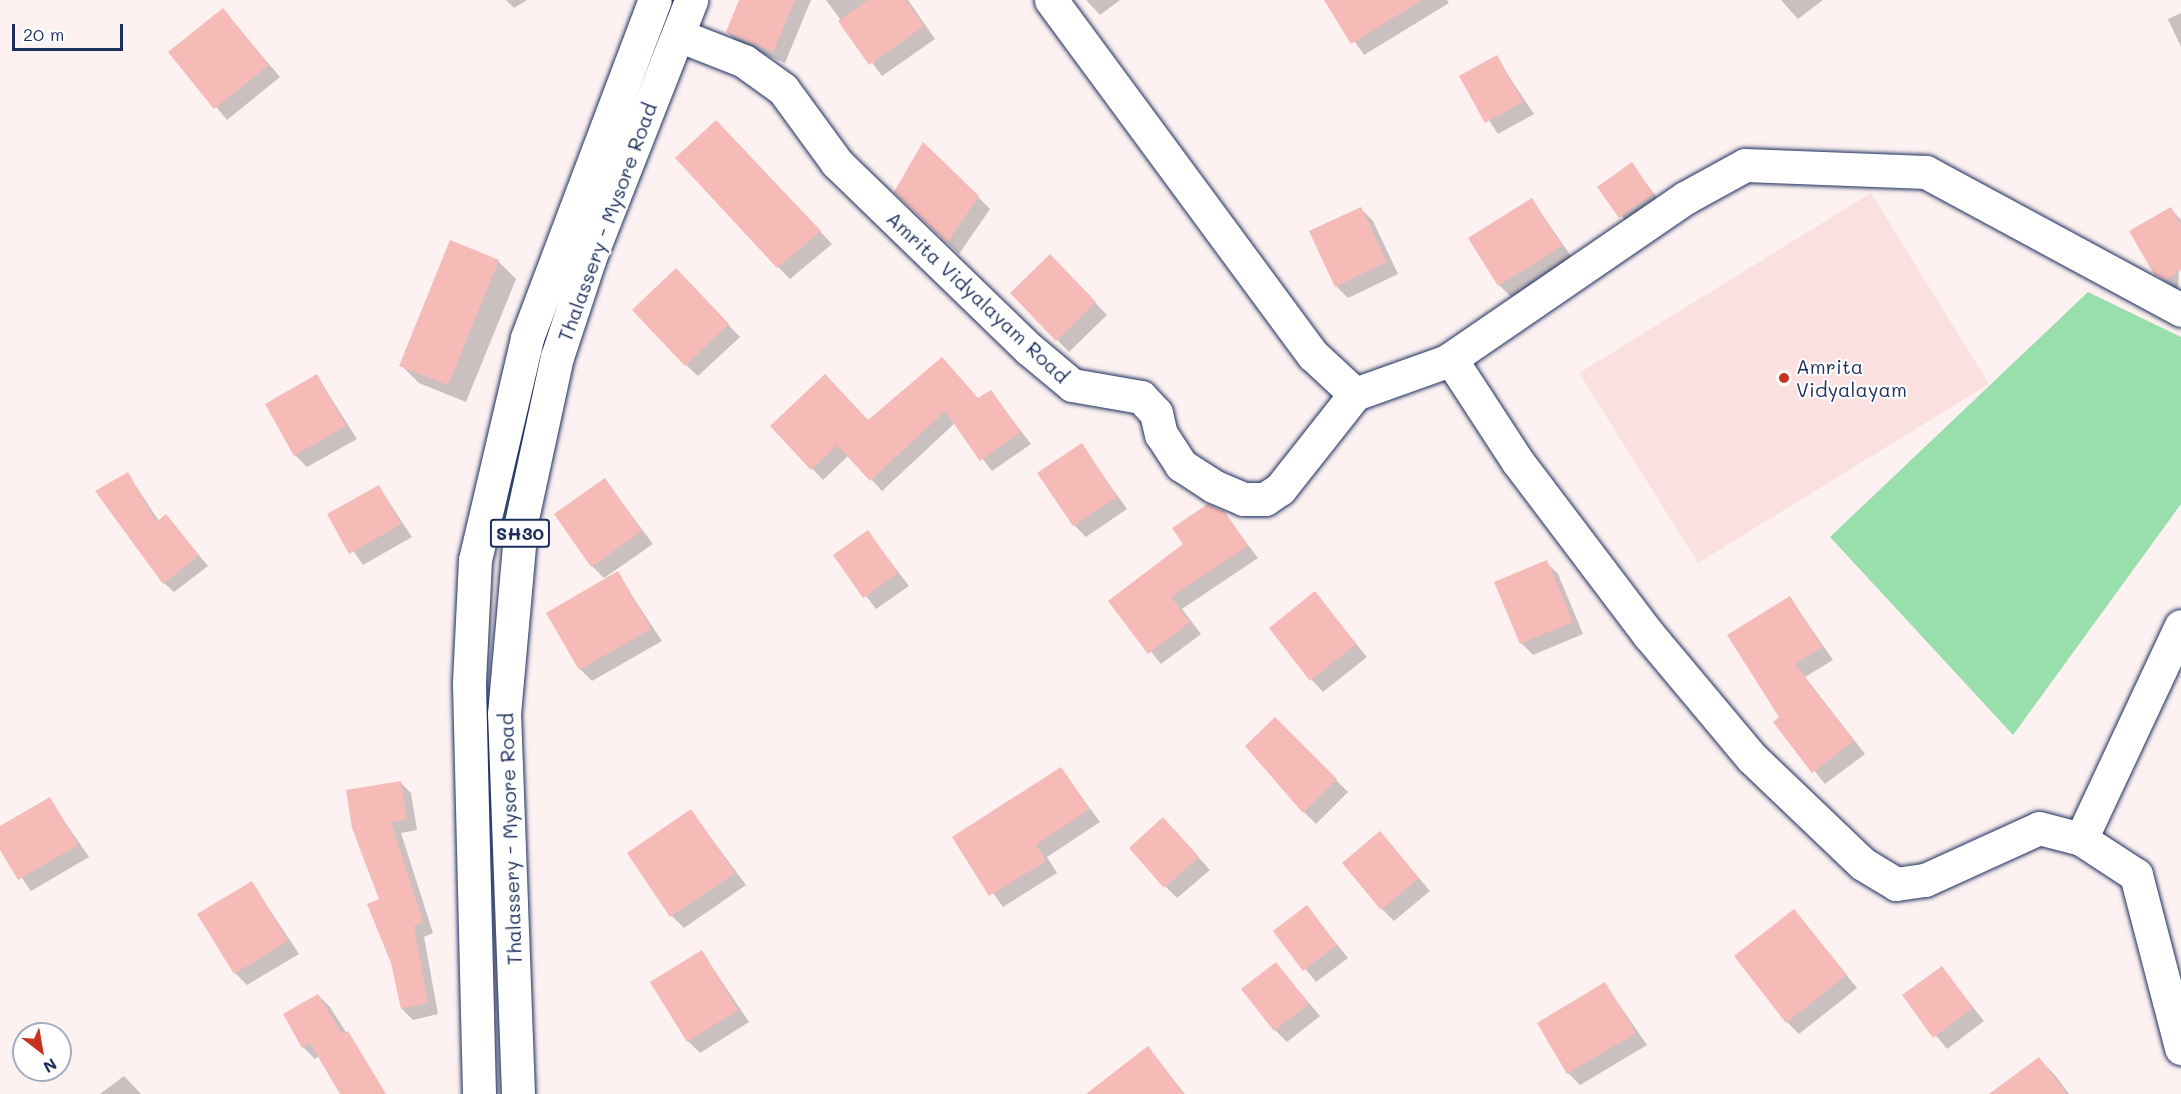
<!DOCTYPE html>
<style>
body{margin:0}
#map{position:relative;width:2181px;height:1094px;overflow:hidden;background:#fdf1f1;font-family:Mali,sans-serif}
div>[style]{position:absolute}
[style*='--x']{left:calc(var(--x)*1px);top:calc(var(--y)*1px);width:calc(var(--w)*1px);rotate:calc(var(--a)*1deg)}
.built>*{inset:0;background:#fbe0e0}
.green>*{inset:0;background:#98dfac}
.shadow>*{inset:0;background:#0003}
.building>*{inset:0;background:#f6bab7}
.roads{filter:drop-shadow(0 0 2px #1b2f5e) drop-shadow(0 0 2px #1b2f5e)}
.street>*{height:33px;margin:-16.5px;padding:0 16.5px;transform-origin:16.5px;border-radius:16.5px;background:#fff}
.primary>*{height:33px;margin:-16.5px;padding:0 16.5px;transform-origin:16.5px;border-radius:16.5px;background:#fff}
.dots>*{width:16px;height:16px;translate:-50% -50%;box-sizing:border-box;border:3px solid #fff;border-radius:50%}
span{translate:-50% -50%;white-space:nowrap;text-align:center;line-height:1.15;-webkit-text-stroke:4.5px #fff;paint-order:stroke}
.shield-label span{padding:2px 4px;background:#fff;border:2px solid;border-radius:4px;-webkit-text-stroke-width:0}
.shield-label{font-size:18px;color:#1b2f5e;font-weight:700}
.street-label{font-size:20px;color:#1b2f5e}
.poi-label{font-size:20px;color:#1b2f5e}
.left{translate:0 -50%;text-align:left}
.north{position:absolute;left:12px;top:1022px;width:60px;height:60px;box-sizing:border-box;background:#fff;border:2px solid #a4acbf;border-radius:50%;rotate:149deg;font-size:16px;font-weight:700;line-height:24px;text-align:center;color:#1b2f5e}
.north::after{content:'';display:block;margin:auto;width:21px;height:27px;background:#c8321e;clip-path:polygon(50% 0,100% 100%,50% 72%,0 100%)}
.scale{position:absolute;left:12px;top:24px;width:111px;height:27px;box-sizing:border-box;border:3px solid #1b2f5e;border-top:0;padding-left:8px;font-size:18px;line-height:21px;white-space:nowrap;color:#1b2f5e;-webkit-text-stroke:4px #fff;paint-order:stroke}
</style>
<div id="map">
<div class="built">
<i style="clip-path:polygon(1871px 193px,1989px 384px,1698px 563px,1579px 373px)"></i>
</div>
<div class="green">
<i style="clip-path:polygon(2088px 292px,2181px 337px,2181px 504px,2013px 735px,1830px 537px)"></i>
</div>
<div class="shadow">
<i style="clip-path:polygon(506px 0,527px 0,514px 8px)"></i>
<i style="clip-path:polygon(741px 0,811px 0,785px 63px,739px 44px,727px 32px)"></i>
<i style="clip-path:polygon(826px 0,908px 0,935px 39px,882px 76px)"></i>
<i style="clip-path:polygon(1086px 0,1120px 0,1100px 15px)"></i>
<i style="clip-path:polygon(1326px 0,1447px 0,1449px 3px,1364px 55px)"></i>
<i style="clip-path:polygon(1781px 0,1823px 0,1798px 19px)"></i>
<i style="clip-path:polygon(223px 10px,280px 77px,227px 120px,171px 52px)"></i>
<i style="clip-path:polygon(2181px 13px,2181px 47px,2168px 19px)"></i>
<i style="clip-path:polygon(1496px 57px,1534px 114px,1498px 134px,1461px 77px)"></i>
<i style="clip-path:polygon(728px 134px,832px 244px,790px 279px,778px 267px)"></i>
<i style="clip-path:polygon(1631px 164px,1664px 206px,1632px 229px,1599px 187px)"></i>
<i style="clip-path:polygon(895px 191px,978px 197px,990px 209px,959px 254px)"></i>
<i style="clip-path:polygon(1532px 200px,1573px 259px,1511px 297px,1499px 285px)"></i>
<i style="clip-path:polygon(1361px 209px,1373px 221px,1398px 274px,1348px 298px,1336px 286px)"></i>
<i style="clip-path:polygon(2171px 209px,2181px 220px,2178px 291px,2155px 273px)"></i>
<i style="clip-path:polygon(1050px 256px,1107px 315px,1069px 352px,1012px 293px)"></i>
<i style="clip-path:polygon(498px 261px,516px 279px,466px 402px,419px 383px,401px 365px)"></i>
<i style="clip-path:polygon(688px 282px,740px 337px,698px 376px,686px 365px)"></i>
<i style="clip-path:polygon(317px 376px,357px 439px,307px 467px,295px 455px)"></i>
<i style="clip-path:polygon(991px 392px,1031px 444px,992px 471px,955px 423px,882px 491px,849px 455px,823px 480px,772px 426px,868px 422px,979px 400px)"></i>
<i style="clip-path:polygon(1081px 445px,1127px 509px,1086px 537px,1074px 525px)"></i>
<i style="clip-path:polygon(128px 474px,159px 521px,166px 516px,208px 566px,174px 592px,164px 583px)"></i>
<i style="clip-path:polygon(605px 480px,653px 544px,604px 578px,592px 566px)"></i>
<i style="clip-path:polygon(379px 487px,412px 537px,363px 565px,329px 515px)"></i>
<i style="clip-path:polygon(1224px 513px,1258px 558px,1182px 609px,1201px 634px,1161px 664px,1110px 601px)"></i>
<i style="clip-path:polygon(868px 532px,909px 586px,876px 609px,835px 556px)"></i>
<i style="clip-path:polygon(1546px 562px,1558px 574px,1583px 634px,1533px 655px,1521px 643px)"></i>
<i style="clip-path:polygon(617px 573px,662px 641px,592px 681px,580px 669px)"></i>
<i style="clip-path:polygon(1315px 593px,1367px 657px,1323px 692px,1312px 680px)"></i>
<i style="clip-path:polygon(1790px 598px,1833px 660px,1805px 677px,1865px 754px,1825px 784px,1775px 722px,1781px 718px)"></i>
<i style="clip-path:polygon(1275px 719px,1348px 792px,1316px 824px,1304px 812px)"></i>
<i style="clip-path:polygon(1061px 769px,1100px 822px,1047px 857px,1057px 873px,1003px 907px,954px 838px)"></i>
<i style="clip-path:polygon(400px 782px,411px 793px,417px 830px,401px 833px,433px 933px,424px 937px,438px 1014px,413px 1020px,402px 1009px,381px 900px,347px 791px)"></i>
<i style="clip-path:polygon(49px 799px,89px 857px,31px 891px,0 847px,0 828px)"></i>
<i style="clip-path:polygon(691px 811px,746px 885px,684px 928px,672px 916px)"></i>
<i style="clip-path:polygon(1175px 831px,1210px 870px,1177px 898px,1165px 886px)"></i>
<i style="clip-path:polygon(1380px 833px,1430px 891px,1394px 921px,1382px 909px)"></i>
<i style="clip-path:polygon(252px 883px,299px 954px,247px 985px,235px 973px)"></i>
<i style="clip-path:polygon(1307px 907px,1348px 958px,1316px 982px,1275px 931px)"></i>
<i style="clip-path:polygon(1794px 911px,1857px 988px,1799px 1034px,1787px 1022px)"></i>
<i style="clip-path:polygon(702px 952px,749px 1022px,700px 1053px,688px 1041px)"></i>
<i style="clip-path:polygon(1276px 964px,1320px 1016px,1287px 1042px,1275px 1030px)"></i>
<i style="clip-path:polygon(1942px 968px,1984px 1021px,1947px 1049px,1904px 996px)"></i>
<i style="clip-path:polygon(1605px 984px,1647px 1045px,1580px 1085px,1568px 1073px)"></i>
<i style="clip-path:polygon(318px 995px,330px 1007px,385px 1094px,342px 1094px,319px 1056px,315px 1059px,303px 1047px)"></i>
<i style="clip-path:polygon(1148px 1048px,1185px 1094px,1097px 1094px)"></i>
<i style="clip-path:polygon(2039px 1059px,2055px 1075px,2069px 1094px,2025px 1094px)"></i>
<i style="clip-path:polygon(124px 1076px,141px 1094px,100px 1094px)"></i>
</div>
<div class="building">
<i style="clip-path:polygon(739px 0,795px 0,773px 52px,726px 32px)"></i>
<i style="clip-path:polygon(868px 0,906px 0,924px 26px,869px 65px,838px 21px)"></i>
<i style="clip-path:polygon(1324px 0,1422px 0,1351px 44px)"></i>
<i style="clip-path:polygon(223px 8px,269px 65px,214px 109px,168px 52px)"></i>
<i style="clip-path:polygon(1497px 55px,1523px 102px,1485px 123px,1459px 76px)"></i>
<i style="clip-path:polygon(716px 120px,821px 231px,777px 268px,675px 158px)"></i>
<i style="clip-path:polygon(923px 142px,979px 196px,947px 243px,894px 192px)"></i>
<i style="clip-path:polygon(1632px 162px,1653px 194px,1619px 218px,1597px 187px)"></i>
<i style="clip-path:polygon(1532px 198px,1562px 246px,1498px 286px,1468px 238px)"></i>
<i style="clip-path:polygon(1361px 207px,1387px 262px,1335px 287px,1309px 231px)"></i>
<i style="clip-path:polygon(2171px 207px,2181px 225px,2181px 270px,2165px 280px,2154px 274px,2129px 231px)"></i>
<i style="clip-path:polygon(450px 240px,499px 260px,448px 385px,399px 366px)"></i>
<i style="clip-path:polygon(1050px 254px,1096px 302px,1056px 341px,1010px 293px)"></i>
<i style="clip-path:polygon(676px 268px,729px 324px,685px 366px,632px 310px)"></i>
<i style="clip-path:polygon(942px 357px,978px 398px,991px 390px,1021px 432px,980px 461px,945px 411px,870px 481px,837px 445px,811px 470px,770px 426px,825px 374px,868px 420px)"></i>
<i style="clip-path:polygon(317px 374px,346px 426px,294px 456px,265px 404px)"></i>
<i style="clip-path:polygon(1082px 443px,1117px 497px,1073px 526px,1037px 473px)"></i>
<i style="clip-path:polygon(128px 472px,156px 522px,166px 514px,199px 555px,163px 584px,95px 491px)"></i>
<i style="clip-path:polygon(605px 478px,642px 531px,591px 567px,554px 514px)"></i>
<i style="clip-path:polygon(379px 485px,401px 524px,349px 554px,327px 514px)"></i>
<i style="clip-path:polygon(1208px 504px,1225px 512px,1248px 546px,1171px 597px,1190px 622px,1148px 654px,1108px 601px,1183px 544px,1172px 528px)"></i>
<i style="clip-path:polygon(868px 530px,898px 573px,863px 598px,833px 555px)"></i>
<i style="clip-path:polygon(1547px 560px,1573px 622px,1520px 644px,1494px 582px)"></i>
<i style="clip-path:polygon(618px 571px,651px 629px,579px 670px,546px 613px)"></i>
<i style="clip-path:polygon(1315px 591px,1356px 644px,1310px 681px,1269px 628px)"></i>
<i style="clip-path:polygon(1790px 596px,1822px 647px,1795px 664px,1854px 741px,1812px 773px,1773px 722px,1779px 717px,1727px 635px)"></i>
<i style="clip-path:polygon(1275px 717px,1337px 779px,1303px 813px,1245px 746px)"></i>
<i style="clip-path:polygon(1061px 767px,1090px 809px,1036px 845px,1046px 861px,989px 896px,952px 837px)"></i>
<i style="clip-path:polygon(401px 781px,407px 819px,391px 822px,423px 922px,414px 926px,428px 1003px,401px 1009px,391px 963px,367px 904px,379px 899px,352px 828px,346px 790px)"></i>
<i style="clip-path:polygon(50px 797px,78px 845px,18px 880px,0 850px,0 826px)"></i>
<i style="clip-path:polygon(691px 809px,735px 873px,670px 917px,627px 853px)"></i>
<i style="clip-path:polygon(1163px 817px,1199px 857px,1164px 888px,1129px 848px)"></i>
<i style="clip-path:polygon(1380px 831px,1419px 878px,1381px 910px,1342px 863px)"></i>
<i style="clip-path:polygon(252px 881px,288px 941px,234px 974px,197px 914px)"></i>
<i style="clip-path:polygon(1307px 905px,1337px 945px,1303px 971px,1273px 931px)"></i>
<i style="clip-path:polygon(1794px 909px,1847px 975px,1786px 1023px,1734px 956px)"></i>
<i style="clip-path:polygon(702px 950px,738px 1010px,687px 1042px,650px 982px)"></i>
<i style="clip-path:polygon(1276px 962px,1309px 1004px,1274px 1031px,1241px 989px)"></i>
<i style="clip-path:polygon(1942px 966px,1973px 1008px,1933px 1038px,1902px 995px)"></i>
<i style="clip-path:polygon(1605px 982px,1636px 1033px,1567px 1074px,1537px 1023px)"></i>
<i style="clip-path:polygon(318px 994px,342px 1034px,348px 1031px,386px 1094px,340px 1094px,310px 1043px,302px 1048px,283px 1014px)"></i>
<i style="clip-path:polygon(1148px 1046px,1184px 1094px,1086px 1094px)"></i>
<i style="clip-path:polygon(2039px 1057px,2067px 1094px,1989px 1094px)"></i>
</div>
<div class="roads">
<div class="street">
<i style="--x:1051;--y:0;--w:441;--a:53.6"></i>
<i style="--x:1313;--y:355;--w:57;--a:42.9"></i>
<i style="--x:1355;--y:394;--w:98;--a:-19.7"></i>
<i style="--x:1447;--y:361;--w:11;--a:34"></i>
<i style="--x:1456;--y:367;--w:113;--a:56.9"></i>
<i style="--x:1518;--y:462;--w:217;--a:52.9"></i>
<i style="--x:1649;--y:635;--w:160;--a:50.1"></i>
<i style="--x:1752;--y:758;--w:153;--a:43.7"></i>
<i style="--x:1863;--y:864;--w:39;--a:31"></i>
<i style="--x:1896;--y:884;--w:29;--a:-8"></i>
<i style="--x:1925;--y:880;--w:125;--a:-24.5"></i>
<i style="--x:2039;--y:828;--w:43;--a:14.7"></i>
<i style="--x:2081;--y:839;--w:66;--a:33.2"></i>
<i style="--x:2136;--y:875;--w:179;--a:75.4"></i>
<i style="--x:678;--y:35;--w:71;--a:21.5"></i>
<i style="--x:744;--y:61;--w:48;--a:35.7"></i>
<i style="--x:783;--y:89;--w:92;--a:53.9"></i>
<i style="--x:837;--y:163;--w:267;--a:44.1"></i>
<i style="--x:1029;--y:349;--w:56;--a:39.9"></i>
<i style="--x:1072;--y:385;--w:70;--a:9.9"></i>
<i style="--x:1141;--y:397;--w:22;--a:47"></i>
<i style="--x:1156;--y:413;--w:22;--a:77"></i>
<i style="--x:1161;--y:434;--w:37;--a:57"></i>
<i style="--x:1181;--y:465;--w:38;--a:33"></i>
<i style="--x:1213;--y:486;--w:33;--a:23"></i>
<i style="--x:1243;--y:499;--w:22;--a:0"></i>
<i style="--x:1265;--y:499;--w:18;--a:-34"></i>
<i style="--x:1280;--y:489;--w:121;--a:-51.7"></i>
<i style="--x:1447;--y:361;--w:288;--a:-34.4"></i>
<i style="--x:1685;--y:198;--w:68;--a:-28.8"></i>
<i style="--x:1745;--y:165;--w:181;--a:2.2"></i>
<i style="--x:1926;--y:172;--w:290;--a:28.4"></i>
<i style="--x:2081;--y:839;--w:235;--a:-64.9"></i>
</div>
<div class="primary">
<i style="--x:479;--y:1094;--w:412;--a:-91.4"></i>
<i style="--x:469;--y:682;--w:122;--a:-87.2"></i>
<i style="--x:475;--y:560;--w:228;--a:-76.8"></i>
<i style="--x:527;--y:338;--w:361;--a:-69.3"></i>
<i style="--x:518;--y:1094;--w:380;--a:-92.1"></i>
<i style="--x:504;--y:714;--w:192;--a:-84.9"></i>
<i style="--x:521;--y:523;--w:170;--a:-77.8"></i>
<i style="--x:557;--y:357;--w:105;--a:-71.7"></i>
<i style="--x:590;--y:257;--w:276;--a:-68.5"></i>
</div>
</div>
<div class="dots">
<i style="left:1784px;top:378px;background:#c8321e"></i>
</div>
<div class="shield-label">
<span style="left:520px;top:533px">SH30</span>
</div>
<div class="street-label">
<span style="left:607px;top:222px;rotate:-70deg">Thalassery - Mysore Road</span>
<span style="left:978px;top:297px;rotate:43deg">Amrita Vidyalayam Road</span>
<span style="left:510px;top:839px;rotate:-92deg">Thalassery - Mysore Road</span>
</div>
<div class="poi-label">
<span class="left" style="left:1796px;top:378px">Amrita<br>Vidyalayam</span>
</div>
<div class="north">N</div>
<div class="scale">20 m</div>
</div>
